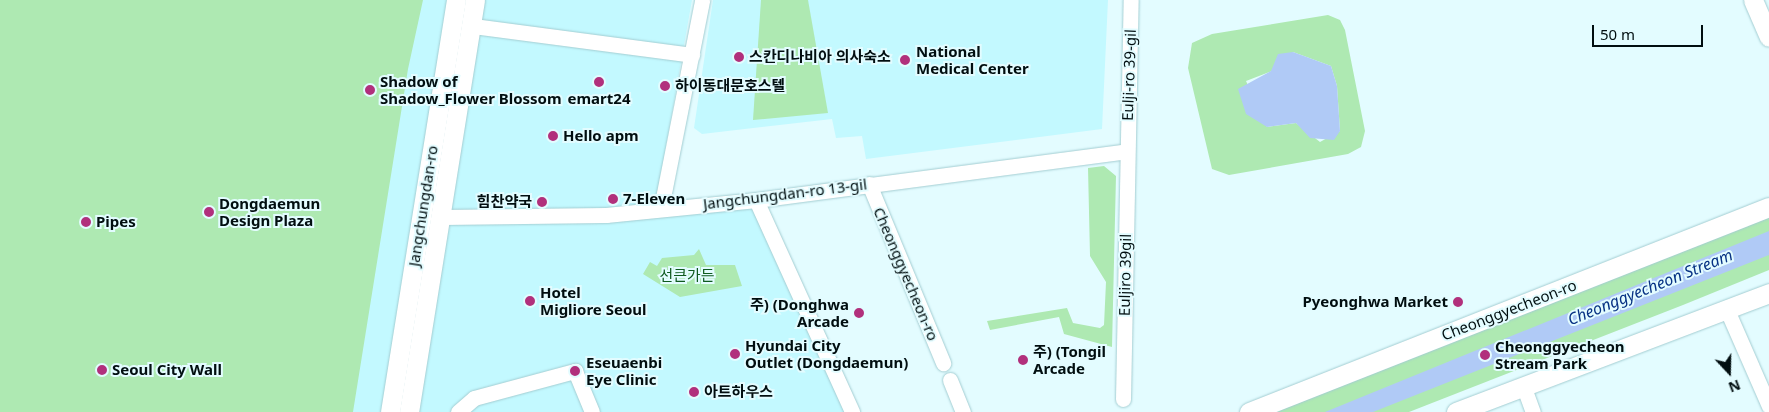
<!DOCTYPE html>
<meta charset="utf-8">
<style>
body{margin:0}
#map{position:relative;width:1769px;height:412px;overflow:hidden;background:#e3fcff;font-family:"Noto Sans","Noto Sans KR",sans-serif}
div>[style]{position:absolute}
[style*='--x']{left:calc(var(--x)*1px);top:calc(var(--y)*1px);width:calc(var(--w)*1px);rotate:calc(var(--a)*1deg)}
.built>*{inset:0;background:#c3f9ff}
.green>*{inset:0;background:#aee9b2}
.water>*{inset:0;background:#b0caf6}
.roads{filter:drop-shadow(0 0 1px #a3cdd2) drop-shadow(0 0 1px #a3cdd2)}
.minor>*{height:15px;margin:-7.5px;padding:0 7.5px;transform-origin:7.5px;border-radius:7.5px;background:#fff}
.major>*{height:19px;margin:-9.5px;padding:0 9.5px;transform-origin:9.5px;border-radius:9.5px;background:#fff}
.dots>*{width:14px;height:14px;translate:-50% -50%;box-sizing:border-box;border:2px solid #e3fcff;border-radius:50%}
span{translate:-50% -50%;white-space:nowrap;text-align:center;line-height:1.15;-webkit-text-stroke:4px #e3fcff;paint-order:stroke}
.poi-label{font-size:15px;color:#010e10;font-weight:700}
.left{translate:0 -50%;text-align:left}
.right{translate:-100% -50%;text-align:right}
.street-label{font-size:15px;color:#010e10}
.park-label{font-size:15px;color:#0e5a1e}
.water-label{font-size:16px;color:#073284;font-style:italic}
.north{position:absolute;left:1704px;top:347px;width:50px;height:50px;-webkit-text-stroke:4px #e3fcff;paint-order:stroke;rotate:159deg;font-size:14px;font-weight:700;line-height:20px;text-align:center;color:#010e10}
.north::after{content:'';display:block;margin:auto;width:18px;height:22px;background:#010e10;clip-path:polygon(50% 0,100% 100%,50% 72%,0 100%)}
.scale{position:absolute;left:1592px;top:25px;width:111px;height:22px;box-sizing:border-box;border:2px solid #010e10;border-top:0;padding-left:6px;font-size:15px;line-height:18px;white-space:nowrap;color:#010e10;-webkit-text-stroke:4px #e3fcff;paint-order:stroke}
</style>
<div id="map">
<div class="built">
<i style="clip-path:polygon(0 0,692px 0,656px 203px,756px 200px,852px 412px,0 412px)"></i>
<i style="clip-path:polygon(713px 0,1108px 0,1102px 129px,866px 159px,862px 136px,836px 138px,832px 119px,702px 134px,694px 128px)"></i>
</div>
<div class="green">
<i style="clip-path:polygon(0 0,423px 0,408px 69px,353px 412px,0 412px)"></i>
<i style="clip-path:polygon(761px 0,808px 0,828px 113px,753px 120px)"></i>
<i style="clip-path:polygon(evenodd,1328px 15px,1340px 20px,1345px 30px,1365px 131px,1361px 147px,1348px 154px,1229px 175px,1212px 169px,1188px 68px,1192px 43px,1212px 34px,1328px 15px,1293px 52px,1331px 66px,1337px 86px,1340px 131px,1320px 142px,1296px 123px,1267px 127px,1246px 81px,1272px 71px,1293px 52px)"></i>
<i style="clip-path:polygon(1104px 166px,1116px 176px,1112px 347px,1064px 334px,1059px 317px,990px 330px,987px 321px,1067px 308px,1073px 323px,1100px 328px,1104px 325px,1106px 282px,1090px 256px,1088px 168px)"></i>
<i style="clip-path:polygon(1769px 214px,1769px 270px,1683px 305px,1409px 412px,1276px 412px)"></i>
<i style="clip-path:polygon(699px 249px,706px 265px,735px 265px,742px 286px,680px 297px,643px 274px,650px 262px,657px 266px,662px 258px,694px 255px)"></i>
</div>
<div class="water">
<i style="clip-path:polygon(1293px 52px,1331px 66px,1337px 86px,1340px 131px,1334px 140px,1310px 138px,1296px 123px,1267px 127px,1246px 114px,1238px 89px,1271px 71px,1278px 54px)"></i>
<i style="clip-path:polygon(1769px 231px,1769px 255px,1373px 412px,1325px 412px)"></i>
</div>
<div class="roads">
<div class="minor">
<i style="--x:473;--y:26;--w:221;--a:7.5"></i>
<i style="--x:869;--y:184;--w:194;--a:67.5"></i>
<i style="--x:756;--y:200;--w:233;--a:65.6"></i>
<i style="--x:661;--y:208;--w:212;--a:-78.8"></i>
<i style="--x:442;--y:217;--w:164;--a:-0.7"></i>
<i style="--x:606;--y:215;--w:151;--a:-5.7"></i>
<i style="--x:756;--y:200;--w:373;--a:-7.5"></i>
<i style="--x:1727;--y:310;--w:105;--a:66.4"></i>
<i style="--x:950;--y:380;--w:35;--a:68"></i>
<i style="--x:1523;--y:385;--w:29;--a:70"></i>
<i style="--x:1123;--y:399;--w:399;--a:-88.9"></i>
<i style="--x:458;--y:412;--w:21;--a:-41"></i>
<i style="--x:474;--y:398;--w:105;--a:-15"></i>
<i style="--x:575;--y:371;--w:44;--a:67.5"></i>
</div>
<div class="major">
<i style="--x:1753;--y:0;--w:40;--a:66.6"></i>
<i style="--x:390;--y:412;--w:417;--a:-80.9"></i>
<i style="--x:409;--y:412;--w:417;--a:-80.9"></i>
<i style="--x:1249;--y:412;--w:559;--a:-21.52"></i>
<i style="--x:1456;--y:412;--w:335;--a:-20.8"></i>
</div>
</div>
<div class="dots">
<i style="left:739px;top:57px;background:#b1307c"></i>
<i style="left:905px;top:60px;background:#b1307c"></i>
<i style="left:599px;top:82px;background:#b1307c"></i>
<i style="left:665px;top:86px;background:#b1307c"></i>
<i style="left:370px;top:90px;background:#b1307c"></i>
<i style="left:553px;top:136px;background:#b1307c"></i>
<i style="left:613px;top:199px;background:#b1307c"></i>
<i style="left:542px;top:202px;background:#b1307c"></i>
<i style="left:209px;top:212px;background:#b1307c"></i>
<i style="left:86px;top:222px;background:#b1307c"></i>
<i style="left:530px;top:301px;background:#b1307c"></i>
<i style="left:1458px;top:302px;background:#b1307c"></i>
<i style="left:859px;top:313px;background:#b1307c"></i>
<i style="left:735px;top:354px;background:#b1307c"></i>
<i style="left:1485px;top:355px;background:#b1307c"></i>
<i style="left:1023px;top:360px;background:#b1307c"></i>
<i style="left:102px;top:370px;background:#b1307c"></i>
<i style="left:575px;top:371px;background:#b1307c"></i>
<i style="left:694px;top:392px;background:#b1307c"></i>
</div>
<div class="poi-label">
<span class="left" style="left:916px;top:60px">National<br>Medical Center</span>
<span class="left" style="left:749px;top:57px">스칸디나비아 의사숙소</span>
<span class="left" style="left:380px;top:90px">Shadow of<br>Shadow_Flower Blossom</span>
<span class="left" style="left:675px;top:86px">하이동대문호스텔</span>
<span style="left:599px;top:99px">emart24</span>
<span class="left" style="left:563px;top:136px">Hello apm</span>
<span class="left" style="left:623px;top:199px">7-Eleven</span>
<span class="right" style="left:532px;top:202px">힘찬약국</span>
<span class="left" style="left:219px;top:212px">Dongdaemun<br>Design Plaza</span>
<span class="left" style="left:96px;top:222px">Pipes</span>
<span class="left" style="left:540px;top:301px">Hotel<br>Migliore Seoul</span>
<span class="right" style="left:1448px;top:302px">Pyeonghwa Market</span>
<span class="right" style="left:849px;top:313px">주) (Donghwa<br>Arcade</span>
<span class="left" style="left:745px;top:354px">Hyundai City<br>Outlet (Dongdaemun)</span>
<span class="left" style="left:1495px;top:355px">Cheonggyecheon<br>Stream Park</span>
<span class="left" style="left:1033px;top:360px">주) (Tongil<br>Arcade</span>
<span class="left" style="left:586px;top:371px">Eseuaenbi<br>Eye Clinic</span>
<span class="left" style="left:112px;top:370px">Seoul City Wall</span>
<span class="left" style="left:704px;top:392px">아트하우스</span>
</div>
<div class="street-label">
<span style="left:1129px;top:75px;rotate:-88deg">Eulji-ro 39-gil</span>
<span style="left:785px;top:194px;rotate:-7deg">Jangchungdan-ro 13-gil</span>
<span style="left:423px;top:206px;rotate:-81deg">Jangchungdan-ro</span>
<span style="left:906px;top:274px;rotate:67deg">Cheonggyecheon-ro</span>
<span style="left:1125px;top:275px;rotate:-89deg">Euljiro 39gil</span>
<span style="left:1509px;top:310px;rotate:-21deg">Cheonggyecheon-ro</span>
</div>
<div class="park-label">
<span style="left:687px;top:276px">선큰가든</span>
</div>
<div class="water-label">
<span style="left:1650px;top:287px;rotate:-22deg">Cheonggyecheon Stream</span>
</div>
<div class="north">N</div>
<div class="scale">50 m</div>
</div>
